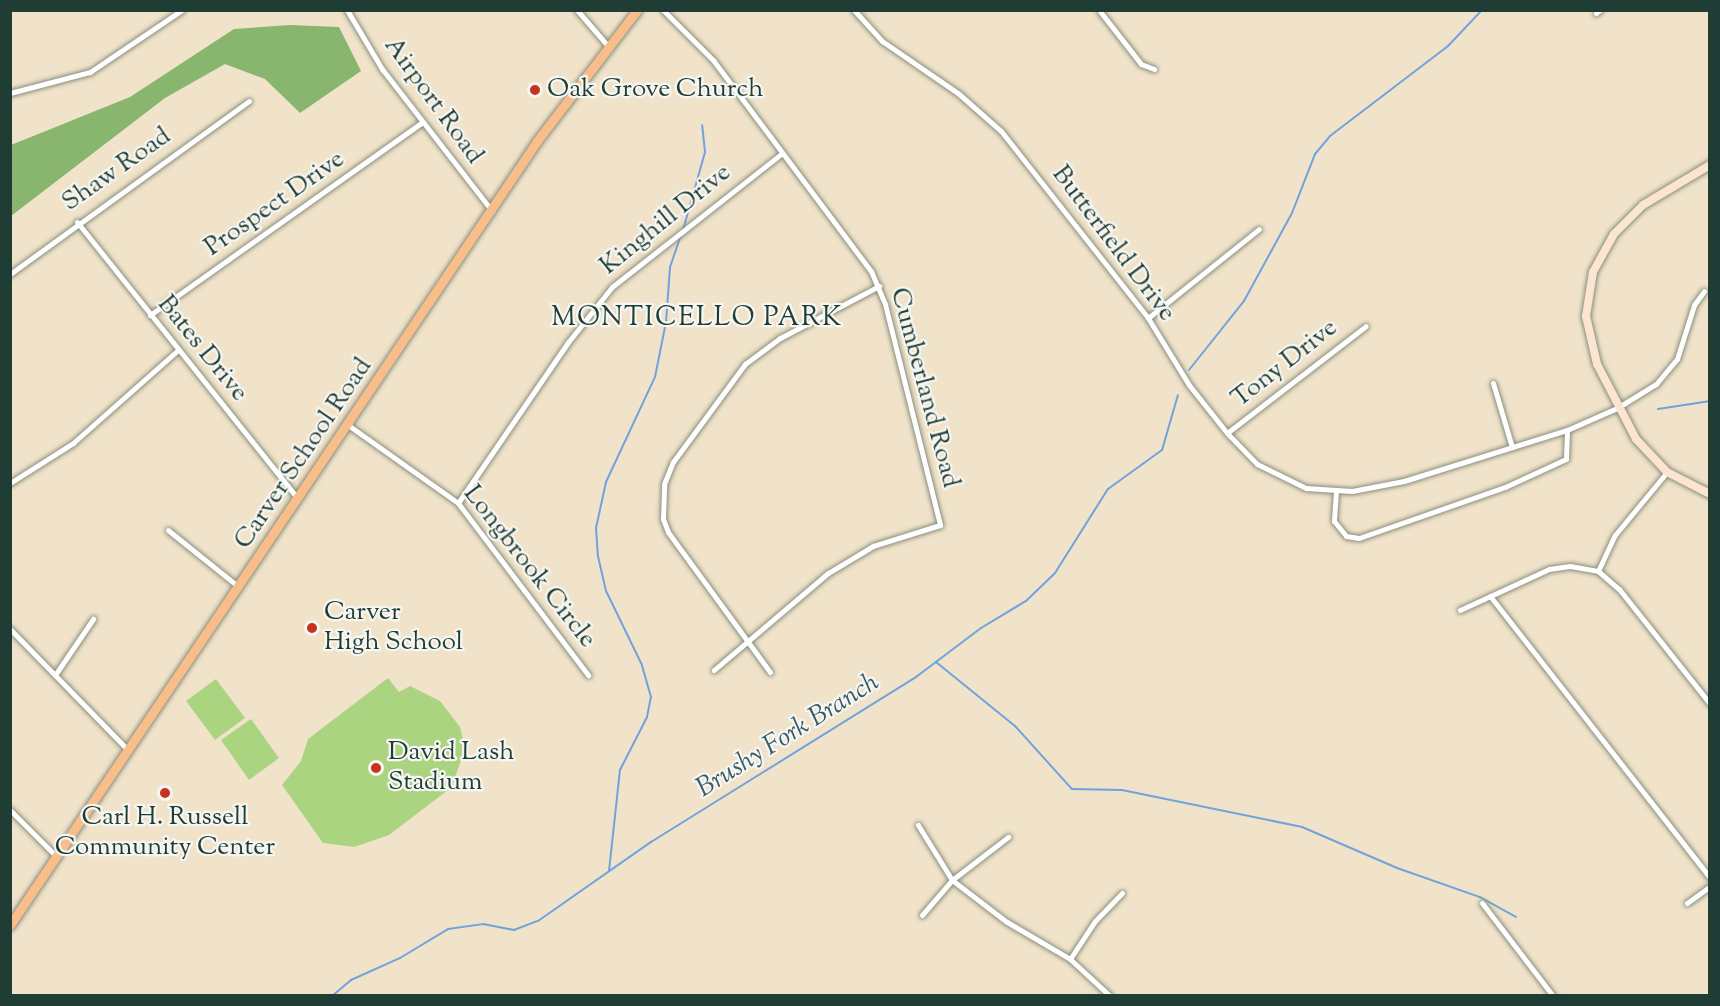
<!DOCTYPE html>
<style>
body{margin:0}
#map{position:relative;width:1720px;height:1006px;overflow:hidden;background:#f1e3ca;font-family:"Sorts Mill Goudy",serif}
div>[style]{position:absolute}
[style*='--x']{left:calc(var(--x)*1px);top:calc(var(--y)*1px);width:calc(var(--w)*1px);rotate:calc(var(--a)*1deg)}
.green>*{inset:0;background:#abd480}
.forest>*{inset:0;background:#88b66e}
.stream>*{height:2px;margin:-1px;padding:0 1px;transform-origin:1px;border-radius:1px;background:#70a3dc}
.roads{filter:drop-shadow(0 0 2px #88907f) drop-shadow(0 0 2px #88907f)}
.street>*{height:5px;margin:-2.5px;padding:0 2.5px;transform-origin:2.5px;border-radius:2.5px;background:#fff}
.secondary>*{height:8px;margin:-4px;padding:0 4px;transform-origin:4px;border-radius:4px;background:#fce5d0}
.primary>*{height:9px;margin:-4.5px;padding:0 4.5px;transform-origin:4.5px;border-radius:4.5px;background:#f8bd89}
.dots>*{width:16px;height:16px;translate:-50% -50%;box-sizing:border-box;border:3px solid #f6f6f2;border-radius:50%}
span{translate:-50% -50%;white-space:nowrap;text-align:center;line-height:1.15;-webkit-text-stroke:4.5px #f6f6f2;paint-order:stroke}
.poi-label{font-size:26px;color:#1f3d34}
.left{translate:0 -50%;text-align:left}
.street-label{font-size:26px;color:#1f3d34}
.neighbourhood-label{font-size:27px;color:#1f3d34;letter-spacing:1.5px}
.water-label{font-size:27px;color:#375c66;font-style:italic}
.frame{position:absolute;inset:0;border:12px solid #1f3d34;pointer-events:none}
</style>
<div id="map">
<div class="green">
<i style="clip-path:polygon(388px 678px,399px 692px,410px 686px,440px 701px,460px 727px,465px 748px,452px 787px,389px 835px,354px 847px,323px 843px,282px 785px,301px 761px,308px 739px)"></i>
<i style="clip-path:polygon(216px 679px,245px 718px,215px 740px,186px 701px)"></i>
<i style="clip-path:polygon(251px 719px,279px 758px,249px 780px,221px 740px)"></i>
</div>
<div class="forest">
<i style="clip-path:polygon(290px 25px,339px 27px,361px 71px,300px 113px,265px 79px,225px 64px,165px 98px,11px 216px,11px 145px,130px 97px,234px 29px)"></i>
</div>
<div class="stream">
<i style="--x:683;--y:230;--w:81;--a:-74.2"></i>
<i style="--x:705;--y:152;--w:27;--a:-96"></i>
<i style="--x:1189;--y:370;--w:88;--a:-51.4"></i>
<i style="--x:1244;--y:301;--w:100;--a:-61.4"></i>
<i style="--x:1292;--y:213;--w:63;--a:-68.7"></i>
<i style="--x:1315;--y:154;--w:23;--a:-50"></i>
<i style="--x:1330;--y:136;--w:148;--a:-37.3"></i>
<i style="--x:1448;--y:46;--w:50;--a:-46.6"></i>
<i style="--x:1658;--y:409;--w:53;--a:-8.7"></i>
<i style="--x:936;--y:662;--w:102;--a:39"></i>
<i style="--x:1015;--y:726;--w:85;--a:47.9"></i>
<i style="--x:1072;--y:789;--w:50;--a:1.1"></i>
<i style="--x:1122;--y:790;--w:184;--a:11.6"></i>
<i style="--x:1302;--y:827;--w:103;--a:23.3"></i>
<i style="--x:1397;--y:868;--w:88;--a:19.3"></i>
<i style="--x:1480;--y:897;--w:41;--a:29.1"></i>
<i style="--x:609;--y:871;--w:102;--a:-83.8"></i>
<i style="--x:620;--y:770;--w:59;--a:-63"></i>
<i style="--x:647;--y:717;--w:20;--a:-79"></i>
<i style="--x:651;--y:697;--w:33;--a:-106"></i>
<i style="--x:642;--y:665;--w:82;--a:-115.9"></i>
<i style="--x:606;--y:591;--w:35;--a:-103"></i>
<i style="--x:598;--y:557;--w:29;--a:-94"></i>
<i style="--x:596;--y:528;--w:47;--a:-77.7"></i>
<i style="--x:606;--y:482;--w:116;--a:-65"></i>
<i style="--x:655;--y:377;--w:56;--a:-78.7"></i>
<i style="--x:666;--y:322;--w:55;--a:-85.8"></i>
<i style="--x:670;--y:267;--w:34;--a:-71"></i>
<i style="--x:332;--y:996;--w:25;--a:-40"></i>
<i style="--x:351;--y:980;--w:54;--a:-24.2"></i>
<i style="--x:400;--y:958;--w:56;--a:-31.1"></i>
<i style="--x:448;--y:929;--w:35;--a:-8"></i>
<i style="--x:483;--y:924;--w:32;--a:11"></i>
<i style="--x:514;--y:930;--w:26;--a:-21"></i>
<i style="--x:538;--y:921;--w:138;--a:-35"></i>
<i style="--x:651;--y:842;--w:312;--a:-31.9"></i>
<i style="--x:916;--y:677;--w:81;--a:-37"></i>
<i style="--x:981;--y:628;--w:52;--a:-31"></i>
<i style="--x:1026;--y:601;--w:40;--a:-44"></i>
<i style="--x:1055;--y:573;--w:99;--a:-57.8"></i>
<i style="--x:1108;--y:489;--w:67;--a:-35.8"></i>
<i style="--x:1162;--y:450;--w:57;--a:-73.8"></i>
</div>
<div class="roads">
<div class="street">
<i style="--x:347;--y:10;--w:69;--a:59.3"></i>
<i style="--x:382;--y:69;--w:180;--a:52.2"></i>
<i style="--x:577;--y:10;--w:48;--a:49.3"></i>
<i style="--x:663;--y:10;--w:71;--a:45"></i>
<i style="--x:713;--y:60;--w:264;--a:53.2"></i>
<i style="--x:871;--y:271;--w:36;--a:67"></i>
<i style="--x:885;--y:304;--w:228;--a:76"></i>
<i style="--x:940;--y:525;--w:70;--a:162.6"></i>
<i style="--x:873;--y:546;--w:52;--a:149"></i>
<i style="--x:828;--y:573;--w:150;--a:139.6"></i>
<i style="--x:854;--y:10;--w:42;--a:47.9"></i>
<i style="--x:882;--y:41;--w:93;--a:34.5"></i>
<i style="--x:959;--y:94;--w:56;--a:41.4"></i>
<i style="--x:1001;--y:131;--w:238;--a:51.8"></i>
<i style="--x:1148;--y:318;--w:79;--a:58.5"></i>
<i style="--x:1189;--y:385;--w:61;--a:51.6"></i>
<i style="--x:1227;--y:433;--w:43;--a:45.9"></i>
<i style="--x:1257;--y:464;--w:55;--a:26.1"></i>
<i style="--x:1306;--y:488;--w:46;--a:3.7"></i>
<i style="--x:1352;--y:491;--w:53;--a:-10.9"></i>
<i style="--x:1404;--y:481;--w:171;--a:-17.4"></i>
<i style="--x:1567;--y:430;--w:55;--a:-23.7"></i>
<i style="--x:1617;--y:408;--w:46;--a:-31.6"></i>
<i style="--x:1656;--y:384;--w:33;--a:-50"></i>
<i style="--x:1677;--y:359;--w:57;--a:-72.5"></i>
<i style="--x:1694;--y:305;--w:17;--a:-54"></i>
<i style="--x:1099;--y:10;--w:68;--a:52.1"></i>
<i style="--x:1141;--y:64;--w:14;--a:21"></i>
<i style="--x:1596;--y:13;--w:5;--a:-37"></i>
<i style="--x:10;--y:93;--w:83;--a:-14.7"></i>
<i style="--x:90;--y:72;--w:111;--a:-34"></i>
<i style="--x:77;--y:222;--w:354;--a:51.4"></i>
<i style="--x:10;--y:274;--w:295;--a:-35.9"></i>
<i style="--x:150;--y:315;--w:332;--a:-35.3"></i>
<i style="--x:1148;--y:318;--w:142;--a:-38.7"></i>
<i style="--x:1493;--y:383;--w:67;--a:73.5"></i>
<i style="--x:348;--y:425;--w:135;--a:35.3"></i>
<i style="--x:458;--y:503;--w:216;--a:52.9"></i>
<i style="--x:1227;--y:433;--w:175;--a:-37.6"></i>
<i style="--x:10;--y:483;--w:75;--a:-32.4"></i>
<i style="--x:73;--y:443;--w:140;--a:-41.5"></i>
<i style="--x:1336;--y:491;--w:30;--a:94"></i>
<i style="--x:1334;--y:521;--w:19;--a:51"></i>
<i style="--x:1346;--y:536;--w:13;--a:9"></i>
<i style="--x:1359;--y:538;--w:155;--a:-19.3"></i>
<i style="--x:1505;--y:487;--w:67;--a:-24.7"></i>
<i style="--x:1566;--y:459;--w:29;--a:-88"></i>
<i style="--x:458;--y:503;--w:196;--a:-55.6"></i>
<i style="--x:569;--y:341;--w:69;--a:-51.5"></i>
<i style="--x:612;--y:287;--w:216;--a:-38.2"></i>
<i style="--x:168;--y:530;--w:91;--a:38.8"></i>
<i style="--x:1598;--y:571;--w:40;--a:-65"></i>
<i style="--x:1615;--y:535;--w:82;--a:-50.5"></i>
<i style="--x:1490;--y:596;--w:358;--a:52"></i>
<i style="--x:1460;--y:610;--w:98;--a:-24.7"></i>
<i style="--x:1549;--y:569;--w:21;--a:-8"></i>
<i style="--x:1570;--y:566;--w:28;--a:10"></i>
<i style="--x:1598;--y:571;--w:28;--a:41"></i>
<i style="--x:1619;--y:589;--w:147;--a:51.6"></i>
<i style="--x:10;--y:629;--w:170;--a:45.7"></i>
<i style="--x:770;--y:672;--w:173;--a:-126.1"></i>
<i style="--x:668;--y:532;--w:14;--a:-111"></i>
<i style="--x:663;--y:519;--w:35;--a:-88"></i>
<i style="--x:664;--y:484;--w:24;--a:-68"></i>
<i style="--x:673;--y:462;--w:122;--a:-53.7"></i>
<i style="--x:745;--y:364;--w:44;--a:-36.6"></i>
<i style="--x:780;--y:338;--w:112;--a:-27.7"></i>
<i style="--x:55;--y:675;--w:68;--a:-55.8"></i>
<i style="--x:10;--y:810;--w:66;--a:45"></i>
<i style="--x:918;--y:825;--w:65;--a:58.3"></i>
<i style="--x:952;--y:880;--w:69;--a:37.4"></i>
<i style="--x:1007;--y:922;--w:73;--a:30.4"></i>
<i style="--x:1070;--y:959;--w:54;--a:42.8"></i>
<i style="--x:1482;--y:903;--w:117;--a:52.6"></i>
<i style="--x:1687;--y:903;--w:29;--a:-36"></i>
<i style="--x:922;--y:915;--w:46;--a:-49.4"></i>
<i style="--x:952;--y:880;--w:71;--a:-37.5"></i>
<i style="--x:1070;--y:959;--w:45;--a:-56.7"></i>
<i style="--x:1095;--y:921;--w:39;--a:-46"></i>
</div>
<div class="secondary">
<i style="--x:1710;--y:165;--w:78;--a:149.2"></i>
<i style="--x:1643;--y:205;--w:41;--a:135"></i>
<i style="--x:1614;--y:234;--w:43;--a:118.9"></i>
<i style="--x:1593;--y:272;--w:45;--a:99"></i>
<i style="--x:1586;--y:316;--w:49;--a:77.1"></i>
<i style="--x:1597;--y:364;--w:85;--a:62.5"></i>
<i style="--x:1636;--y:439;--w:45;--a:46.8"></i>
<i style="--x:1667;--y:472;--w:48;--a:27.1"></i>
</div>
<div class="primary">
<i style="--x:10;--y:925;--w:945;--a:-56.09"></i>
<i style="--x:537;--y:141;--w:165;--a:-52.6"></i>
</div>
</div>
<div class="dots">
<i style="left:535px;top:90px;background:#c8321e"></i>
<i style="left:312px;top:628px;background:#c8321e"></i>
<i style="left:376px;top:768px;background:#c8321e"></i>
<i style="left:165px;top:793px;background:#c8321e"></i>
</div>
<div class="poi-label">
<span class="left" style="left:547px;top:90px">Oak Grove Church</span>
<span class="left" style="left:324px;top:628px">Carver<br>High School</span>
<span class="left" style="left:388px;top:768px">David Lash<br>Stadium</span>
<span style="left:165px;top:833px">Carl H. Russell<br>Community Center</span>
</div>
<div class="street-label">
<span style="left:433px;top:101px;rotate:54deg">Airport Road</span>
<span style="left:117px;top:170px;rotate:-35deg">Shaw Road</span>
<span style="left:275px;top:204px;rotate:-35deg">Prospect Drive</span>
<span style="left:666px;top:220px;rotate:-39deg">Kinghill Drive</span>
<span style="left:1113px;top:244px;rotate:53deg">Butterfield Drive</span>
<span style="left:202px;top:349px;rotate:51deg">Bates Drive</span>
<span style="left:1285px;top:364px;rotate:-38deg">Tony Drive</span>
<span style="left:924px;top:388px;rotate:75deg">Cumberland Road</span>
<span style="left:304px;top:454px;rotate:-56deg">Carver School Road</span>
<span style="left:529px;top:567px;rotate:52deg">Longbrook Circle</span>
</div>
<div class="neighbourhood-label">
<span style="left:697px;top:319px">MONTICELLO PARK</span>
</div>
<div class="water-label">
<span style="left:788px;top:736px;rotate:-32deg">Brushy Fork Branch</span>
</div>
<div class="frame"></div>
</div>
